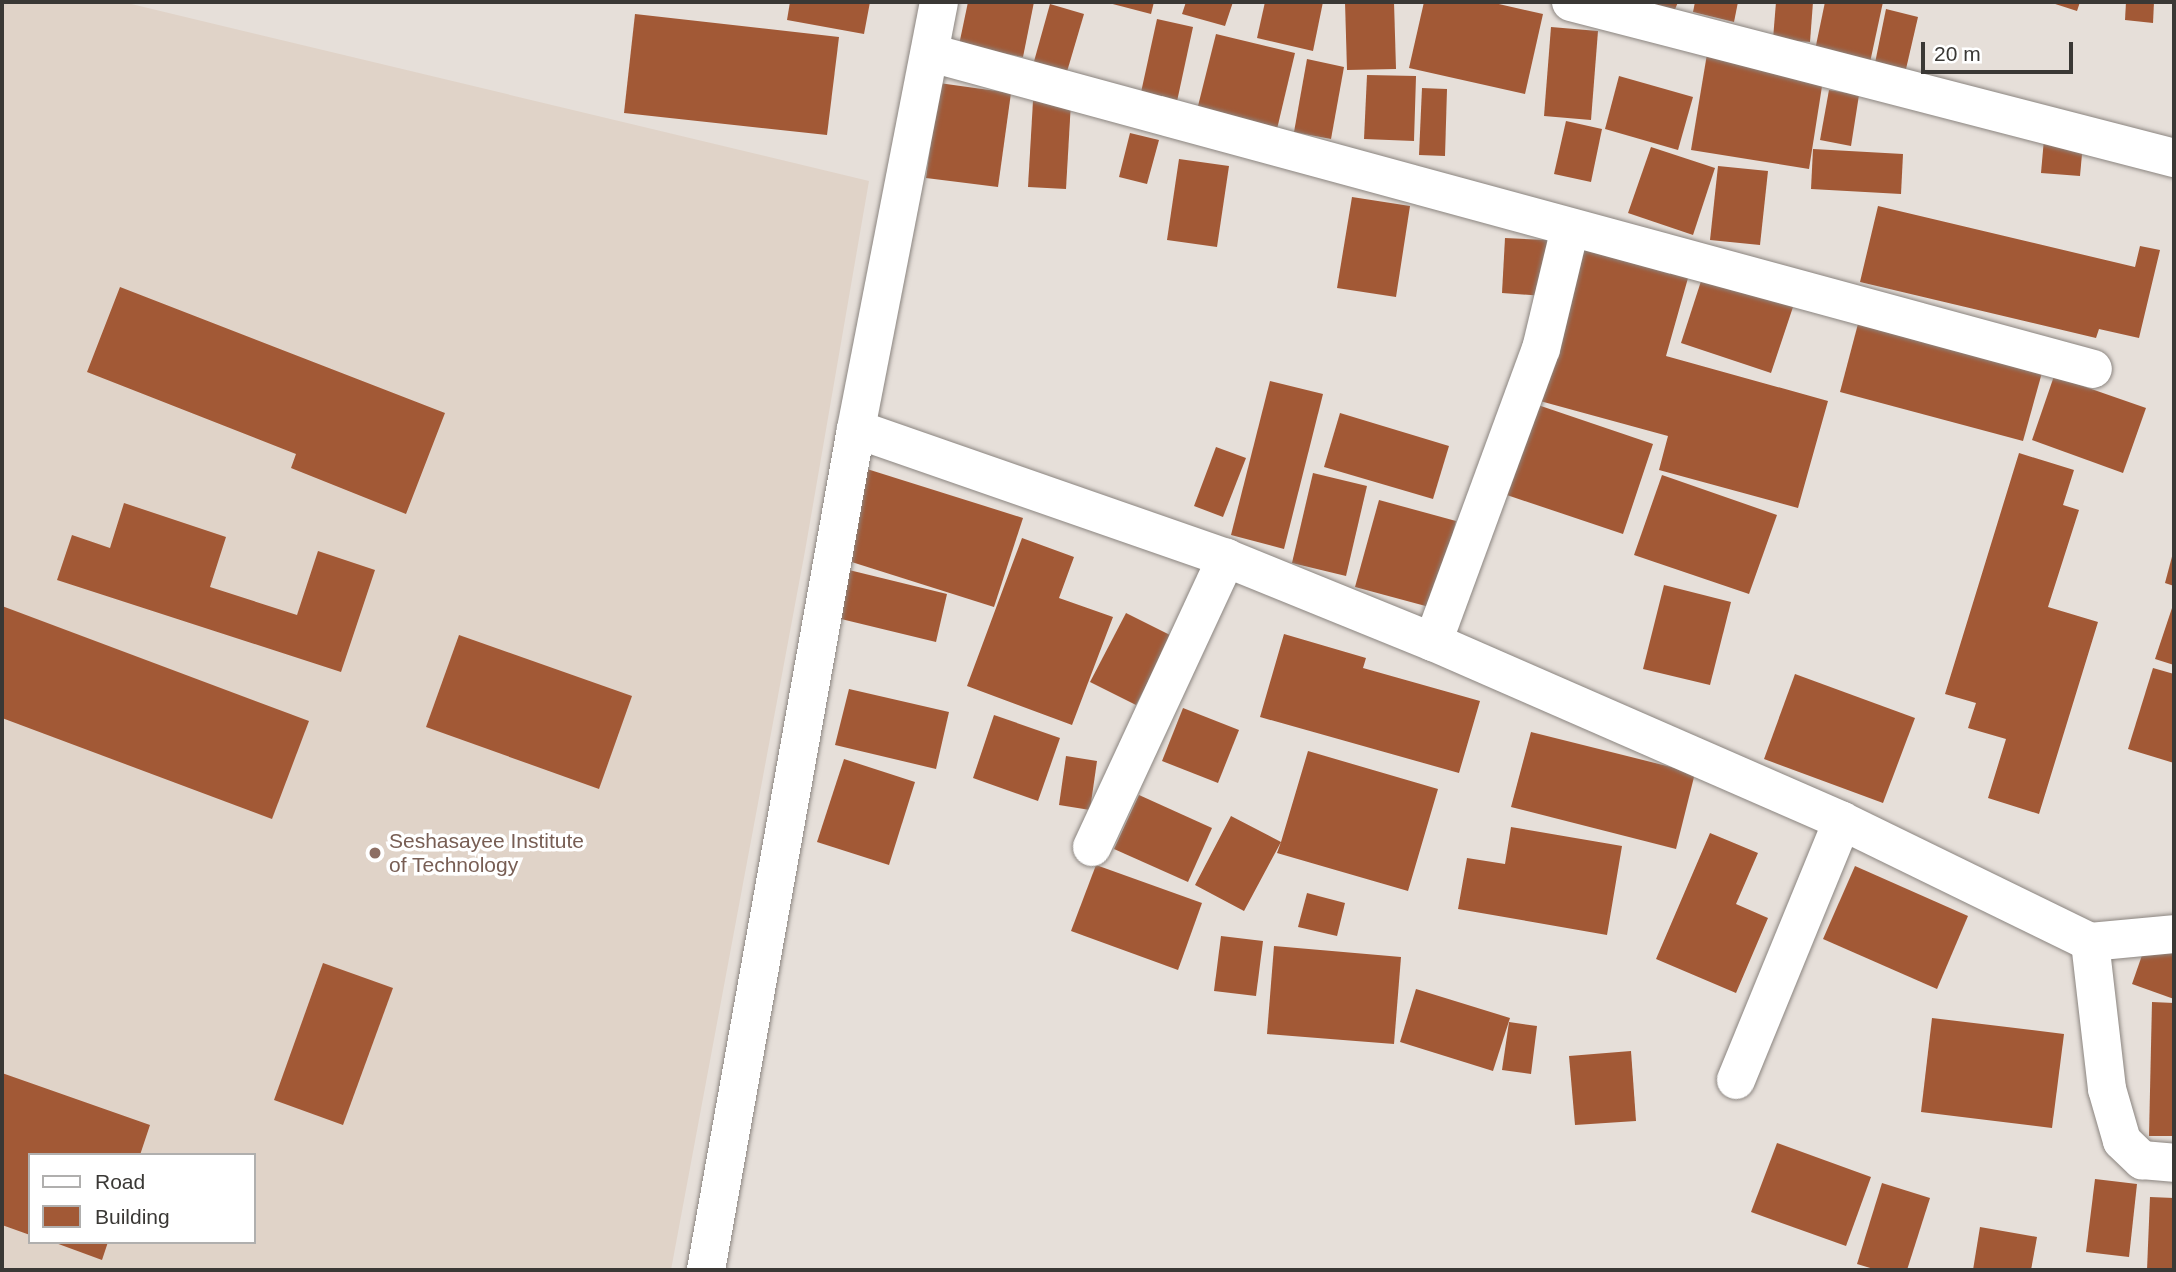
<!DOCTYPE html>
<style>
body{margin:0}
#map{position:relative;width:2176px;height:1272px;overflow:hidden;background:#e6dfd9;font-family:Helvetica,sans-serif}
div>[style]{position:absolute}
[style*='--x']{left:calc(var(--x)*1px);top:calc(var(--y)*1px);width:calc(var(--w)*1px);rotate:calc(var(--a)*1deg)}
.built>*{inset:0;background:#e0d3c8}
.building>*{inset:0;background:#a25936}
.roads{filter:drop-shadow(0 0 2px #8b8580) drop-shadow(0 0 2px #8b8580)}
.minor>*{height:38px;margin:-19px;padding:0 19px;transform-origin:19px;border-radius:19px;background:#fff}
.tertiary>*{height:38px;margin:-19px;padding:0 19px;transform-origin:19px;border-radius:19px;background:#fff}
.dots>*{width:19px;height:19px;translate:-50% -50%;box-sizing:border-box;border:4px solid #fff;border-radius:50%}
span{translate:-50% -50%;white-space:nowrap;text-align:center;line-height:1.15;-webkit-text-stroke:7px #fff;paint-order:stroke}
.education-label{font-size:21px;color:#785e54}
.left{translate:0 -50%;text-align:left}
.frame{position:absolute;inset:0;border:4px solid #3a3835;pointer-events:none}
.legend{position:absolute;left:28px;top:1153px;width:228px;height:91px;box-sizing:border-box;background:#fff;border:2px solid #b0afae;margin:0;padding:9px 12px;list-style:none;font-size:21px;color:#3a3835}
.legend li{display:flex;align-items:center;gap:14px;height:35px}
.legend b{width:35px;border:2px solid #b0afae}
.scale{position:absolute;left:1921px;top:42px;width:152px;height:32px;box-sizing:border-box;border:4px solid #3a3835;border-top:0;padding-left:9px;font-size:21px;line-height:24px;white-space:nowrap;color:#3a3835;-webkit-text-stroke:5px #fff;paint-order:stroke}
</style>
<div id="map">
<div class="built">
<i style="clip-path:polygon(evenodd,2px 2px,123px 2px,869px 181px,805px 551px,671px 1270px,2px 1270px,2px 2px,30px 1155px,254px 1155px,254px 1242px,30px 1242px,30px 1155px)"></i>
</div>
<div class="building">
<i style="clip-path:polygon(790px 2px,870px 2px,864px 34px,787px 20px)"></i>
<i style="clip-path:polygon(968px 2px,1034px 2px,1023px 57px,959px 45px)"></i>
<i style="clip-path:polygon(1105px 2px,1154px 2px,1151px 14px)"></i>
<i style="clip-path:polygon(1186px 2px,1233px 2px,1225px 26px,1182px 14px)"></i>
<i style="clip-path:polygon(1265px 2px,1323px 2px,1313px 51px,1257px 38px)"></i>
<i style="clip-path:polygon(1345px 2px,1394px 2px,1396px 69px,1347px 70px)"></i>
<i style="clip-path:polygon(1424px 2px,1490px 2px,1543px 14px,1525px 94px,1409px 68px)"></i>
<i style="clip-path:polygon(1643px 2px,1678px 2px,1674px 12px)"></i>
<i style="clip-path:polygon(1695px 2px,1738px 2px,1734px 22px,1693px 12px)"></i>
<i style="clip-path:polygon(1776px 2px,1813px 2px,1810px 42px,1773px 39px)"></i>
<i style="clip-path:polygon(1825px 2px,1883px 2px,1869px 67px,1814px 55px)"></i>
<i style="clip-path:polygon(2049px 2px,2080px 2px,2077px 11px)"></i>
<i style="clip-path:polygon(2126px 2px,2154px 2px,2153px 23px,2125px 20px)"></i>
<i style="clip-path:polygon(1050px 4px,1084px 14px,1066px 75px,1033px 65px)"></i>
<i style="clip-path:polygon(1886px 9px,1918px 17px,1906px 69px,1875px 63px)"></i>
<i style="clip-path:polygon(635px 14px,839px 37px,827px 135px,624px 113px)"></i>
<i style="clip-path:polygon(1157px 19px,1193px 27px,1176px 106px,1140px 97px)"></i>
<i style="clip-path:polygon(1551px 27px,1598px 31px,1591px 120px,1544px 116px)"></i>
<i style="clip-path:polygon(1216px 34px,1295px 53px,1277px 129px,1197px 110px)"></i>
<i style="clip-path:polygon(1707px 54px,1823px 80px,1809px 169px,1691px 150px)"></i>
<i style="clip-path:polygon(1307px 59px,1344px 67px,1331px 139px,1294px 132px)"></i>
<i style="clip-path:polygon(1367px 75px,1416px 76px,1414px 141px,1364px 139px)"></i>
<i style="clip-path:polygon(1619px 76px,1693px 97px,1678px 150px,1605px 129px)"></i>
<i style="clip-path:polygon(939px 83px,1011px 93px,998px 187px,926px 178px)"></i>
<i style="clip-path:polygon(1422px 88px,1447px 89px,1445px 156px,1419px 155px)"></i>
<i style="clip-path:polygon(1829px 90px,1859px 95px,1851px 146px,1820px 140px)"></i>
<i style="clip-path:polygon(1033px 101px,1071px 102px,1066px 189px,1028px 187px)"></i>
<i style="clip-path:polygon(1566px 121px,1602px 129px,1591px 182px,1554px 174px)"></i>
<i style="clip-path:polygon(1130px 133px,1159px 140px,1147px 184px,1119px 177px)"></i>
<i style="clip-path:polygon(2044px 139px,2083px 143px,2080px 176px,2041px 173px)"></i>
<i style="clip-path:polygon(1651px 147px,1715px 168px,1693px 235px,1628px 213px)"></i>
<i style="clip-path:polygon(1813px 149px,1903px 154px,1901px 194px,1811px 189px)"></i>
<i style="clip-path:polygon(1179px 159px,1229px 166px,1217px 247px,1167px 240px)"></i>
<i style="clip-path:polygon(1718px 166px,1768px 171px,1760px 245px,1710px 240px)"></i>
<i style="clip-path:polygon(1352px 197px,1410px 206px,1396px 297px,1337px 288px)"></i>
<i style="clip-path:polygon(1878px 206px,2135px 267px,2140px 246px,2160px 250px,2139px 338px,2099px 329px,2096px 338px,1860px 282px)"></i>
<i style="clip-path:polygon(1505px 238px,1547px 240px,1544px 296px,1502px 293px)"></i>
<i style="clip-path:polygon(1584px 244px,1690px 271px,1666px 356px,1828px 401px,1798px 508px,1659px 470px,1668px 436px,1540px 401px)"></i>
<i style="clip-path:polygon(1703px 275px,1794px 304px,1771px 373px,1681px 343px)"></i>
<i style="clip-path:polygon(120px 287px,445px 413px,406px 514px,291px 468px,296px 454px,87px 372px)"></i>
<i style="clip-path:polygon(1859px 320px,2043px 369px,2023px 441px,1840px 392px)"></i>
<i style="clip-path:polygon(2054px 376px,2146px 408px,2123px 473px,2032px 440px)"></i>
<i style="clip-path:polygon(1270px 381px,1323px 394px,1284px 549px,1231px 535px)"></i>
<i style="clip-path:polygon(1532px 403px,1653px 444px,1623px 534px,1501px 493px)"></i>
<i style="clip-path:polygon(1340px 413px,1449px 446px,1433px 499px,1324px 467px)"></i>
<i style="clip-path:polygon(1216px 447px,1246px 458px,1223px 517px,1194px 506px)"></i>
<i style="clip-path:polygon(2019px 453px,2074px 470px,2063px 505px,2079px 510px,2048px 607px,2098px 622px,2039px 814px,1988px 798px,2006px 739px,1968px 728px,1976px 703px,1945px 694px)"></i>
<i style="clip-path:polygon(867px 469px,1023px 518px,994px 607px,839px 558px)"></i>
<i style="clip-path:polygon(1313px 473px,1367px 486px,1346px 576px,1292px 563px)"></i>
<i style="clip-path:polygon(1662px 475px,1777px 515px,1749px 594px,1634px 555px)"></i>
<i style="clip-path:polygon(1379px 500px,1456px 521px,1433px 608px,1355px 587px)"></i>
<i style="clip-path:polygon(124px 503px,226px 537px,210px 587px,297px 615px,318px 551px,375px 570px,341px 672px,57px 580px,72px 535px,110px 548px)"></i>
<i style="clip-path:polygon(1022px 538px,1074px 557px,1059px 598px,1113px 617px,1072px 725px,967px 686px)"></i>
<i style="clip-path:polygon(2174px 549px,2174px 586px,2165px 583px)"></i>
<i style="clip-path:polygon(849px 570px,947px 594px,936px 642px,837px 618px)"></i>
<i style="clip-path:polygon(1664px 585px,1731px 602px,1710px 685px,1643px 669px)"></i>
<i style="clip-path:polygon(2174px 602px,2174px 665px,2155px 659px)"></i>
<i style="clip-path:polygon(2px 606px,309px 721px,272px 819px,2px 718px)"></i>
<i style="clip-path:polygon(1126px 613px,1172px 636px,1136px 705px,1090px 682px)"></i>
<i style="clip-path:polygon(1284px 634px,1366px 658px,1363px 668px,1480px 701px,1459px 773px,1260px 717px)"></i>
<i style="clip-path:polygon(459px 635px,632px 696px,599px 789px,426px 727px)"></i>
<i style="clip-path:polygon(2153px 668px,2174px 674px,2174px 763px,2128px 749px)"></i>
<i style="clip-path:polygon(1795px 674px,1915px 718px,1883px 803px,1764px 759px)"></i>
<i style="clip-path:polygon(849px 689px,949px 712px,936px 769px,835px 745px)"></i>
<i style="clip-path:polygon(1183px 708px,1239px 730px,1218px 783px,1162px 761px)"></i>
<i style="clip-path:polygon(994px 715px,1060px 738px,1038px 801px,973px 778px)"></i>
<i style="clip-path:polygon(1531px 732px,1695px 773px,1676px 849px,1511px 807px)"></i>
<i style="clip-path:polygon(1308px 751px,1438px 789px,1408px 891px,1277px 853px,1281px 842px,1244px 911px,1195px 885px,1231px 816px,1281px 842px)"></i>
<i style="clip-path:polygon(1066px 756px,1097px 761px,1090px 810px,1059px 805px)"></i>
<i style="clip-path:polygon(844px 759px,915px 782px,889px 865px,817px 842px)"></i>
<i style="clip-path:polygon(1139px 795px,1212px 828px,1188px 882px,1114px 849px)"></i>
<i style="clip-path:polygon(1511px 827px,1622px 846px,1607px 935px,1458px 909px,1467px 858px,1505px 864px)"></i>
<i style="clip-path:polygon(1710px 833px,1758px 853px,1736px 904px,1768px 918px,1736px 993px,1656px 959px)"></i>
<i style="clip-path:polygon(1096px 865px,1202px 903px,1178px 970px,1071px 931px)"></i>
<i style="clip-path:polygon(1855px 866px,1968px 916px,1937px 989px,1823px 939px)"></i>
<i style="clip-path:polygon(1307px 893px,1345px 903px,1337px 936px,1298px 927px)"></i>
<i style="clip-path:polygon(1221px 936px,1263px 941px,1256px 996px,1214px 991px)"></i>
<i style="clip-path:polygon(2148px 938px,2174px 947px,2174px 999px,2132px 984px)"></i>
<i style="clip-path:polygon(1274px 946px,1401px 957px,1394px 1044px,1267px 1034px)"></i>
<i style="clip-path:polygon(323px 963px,393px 988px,343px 1125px,274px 1100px)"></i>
<i style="clip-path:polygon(1416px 989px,1510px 1018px,1493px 1071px,1400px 1042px)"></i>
<i style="clip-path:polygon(2152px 1002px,2174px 1003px,2174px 1136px,2149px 1136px)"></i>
<i style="clip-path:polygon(1932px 1018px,2064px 1034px,2052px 1128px,1921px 1112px)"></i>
<i style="clip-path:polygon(1509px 1022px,1537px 1026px,1531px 1074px,1502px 1070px)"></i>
<i style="clip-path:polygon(1631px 1051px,1636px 1121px,1575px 1125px,1569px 1056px)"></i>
<i style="clip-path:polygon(2px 1073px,150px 1125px,140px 1155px,30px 1155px,30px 1235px,2px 1225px)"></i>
<i style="clip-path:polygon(1777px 1143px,1871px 1177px,1846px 1246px,1751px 1212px)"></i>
<i style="clip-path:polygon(2095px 1179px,2137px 1184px,2129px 1257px,2086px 1252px)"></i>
<i style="clip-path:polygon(1882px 1183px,1930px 1198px,1907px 1270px,1877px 1270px,1857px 1264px)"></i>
<i style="clip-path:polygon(2150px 1197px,2174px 1198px,2174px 1270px,2147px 1270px)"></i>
<i style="clip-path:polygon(1980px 1227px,2037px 1237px,2031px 1270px,1973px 1270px)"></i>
<i style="clip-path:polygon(53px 1242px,108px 1242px,102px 1260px)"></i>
</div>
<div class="roads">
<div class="minor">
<i style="--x:1571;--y:2;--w:623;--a:14.5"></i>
<i style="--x:931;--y:53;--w:1204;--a:15.21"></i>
<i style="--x:856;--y:429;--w:392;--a:19.2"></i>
<i style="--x:1226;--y:558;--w:223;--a:22.1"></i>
<i style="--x:1433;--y:642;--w:446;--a:23.6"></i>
<i style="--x:1842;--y:821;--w:276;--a:26"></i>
<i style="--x:2090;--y:942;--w:148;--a:83.4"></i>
<i style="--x:2107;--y:1089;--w:54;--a:73.9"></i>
<i style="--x:2122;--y:1141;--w:28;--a:44"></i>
<i style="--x:2142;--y:1160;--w:32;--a:5"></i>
<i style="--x:1433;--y:642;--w:312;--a:-69.8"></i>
<i style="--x:1541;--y:349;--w:124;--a:-76.5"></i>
<i style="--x:1092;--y:847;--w:319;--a:-65.1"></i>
<i style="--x:2090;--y:942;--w:84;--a:-5.4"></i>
<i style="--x:1736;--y:1080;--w:280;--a:-67.7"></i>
</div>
<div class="tertiary">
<i style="--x:706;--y:1270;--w:854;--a:-79.89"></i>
<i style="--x:856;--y:429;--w:435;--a:-79"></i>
</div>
</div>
<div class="dots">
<i style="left:375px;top:853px;background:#8d6e63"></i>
</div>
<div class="education-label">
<span class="left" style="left:389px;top:853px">Seshasayee Institute<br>of Technology</span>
</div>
<div class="frame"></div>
<ul class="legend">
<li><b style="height:9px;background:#fff"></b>Road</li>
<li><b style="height:19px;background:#a25936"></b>Building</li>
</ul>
<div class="scale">20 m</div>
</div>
